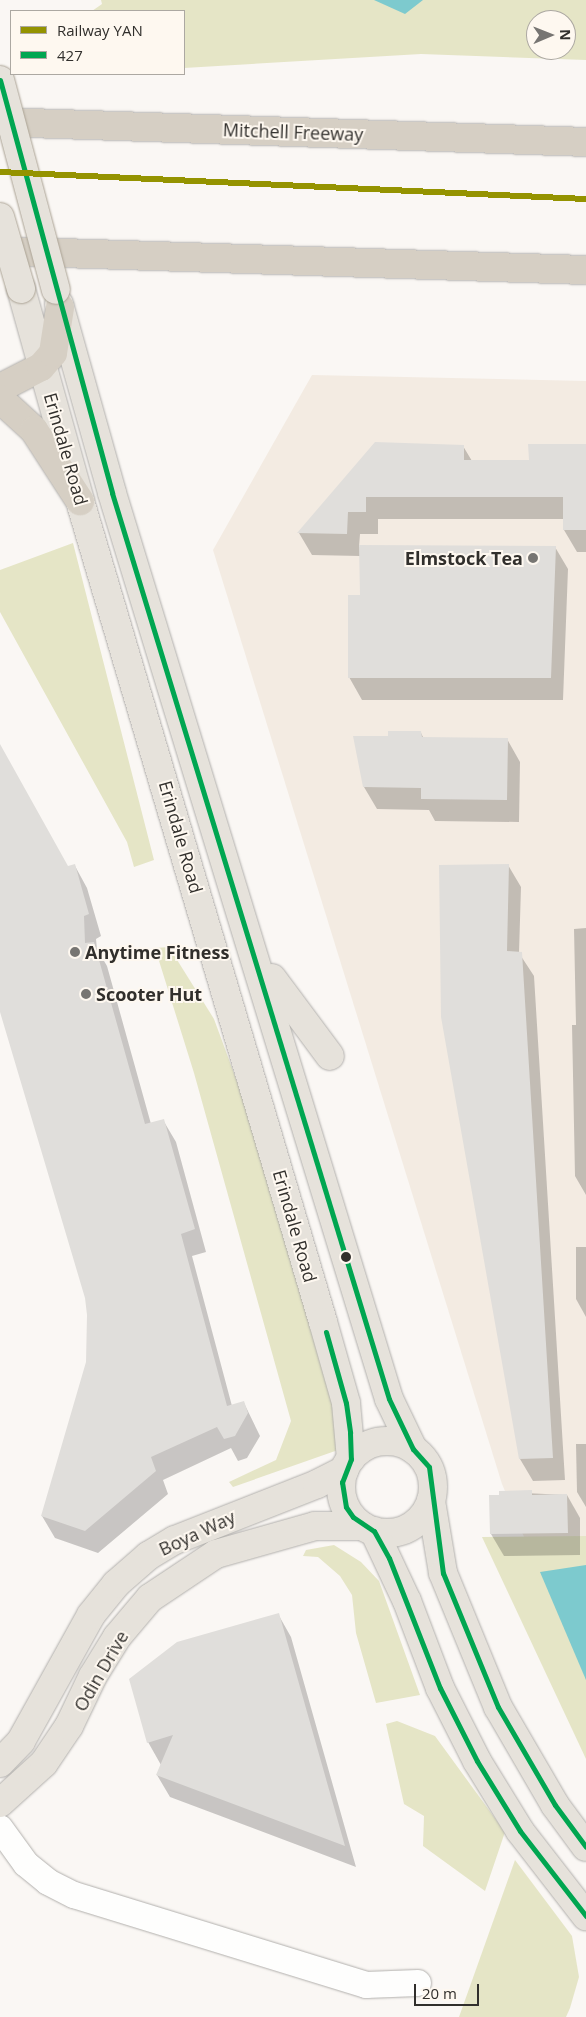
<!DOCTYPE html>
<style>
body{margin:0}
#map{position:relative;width:586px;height:2017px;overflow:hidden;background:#faf7f4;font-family:"Open Sans",sans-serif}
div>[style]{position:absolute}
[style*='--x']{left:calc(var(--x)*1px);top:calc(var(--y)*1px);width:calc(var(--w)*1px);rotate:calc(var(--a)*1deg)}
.built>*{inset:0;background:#f3ebe2}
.green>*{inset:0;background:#e5e5c6}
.water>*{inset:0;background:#7dcace}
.shadow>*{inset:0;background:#0003}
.building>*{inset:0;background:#e0dedb}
.roads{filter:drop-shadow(0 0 1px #b2b0ad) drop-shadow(0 0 1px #b2b0ad)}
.minor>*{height:26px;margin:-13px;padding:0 13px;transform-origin:13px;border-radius:13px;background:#fefefd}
.major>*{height:28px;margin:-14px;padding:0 14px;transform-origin:14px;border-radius:14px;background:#e6e2db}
.major>.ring{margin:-14px;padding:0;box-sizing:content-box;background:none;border:28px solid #e6e2db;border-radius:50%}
.highway>*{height:28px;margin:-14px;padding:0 14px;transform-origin:14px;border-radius:14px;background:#d6cfc4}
.bridges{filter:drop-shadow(0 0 1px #aba395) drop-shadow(0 0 1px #aba395)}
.major-bridge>*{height:28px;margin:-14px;padding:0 14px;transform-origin:14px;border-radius:14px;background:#e6e2db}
.bus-1>*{height:5px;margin:-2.5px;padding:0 2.5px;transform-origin:2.5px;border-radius:2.5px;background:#00a651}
.rail-1>*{height:6px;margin:-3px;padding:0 3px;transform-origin:3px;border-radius:3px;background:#949300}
.dots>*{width:14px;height:14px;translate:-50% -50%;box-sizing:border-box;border:2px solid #fef8f0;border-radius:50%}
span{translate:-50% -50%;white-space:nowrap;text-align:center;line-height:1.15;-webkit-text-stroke:4px #fef8f0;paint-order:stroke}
.street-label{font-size:18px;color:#312f2c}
.poi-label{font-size:18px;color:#312f2c;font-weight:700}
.right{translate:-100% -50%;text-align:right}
.left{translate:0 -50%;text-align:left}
.legend{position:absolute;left:10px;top:10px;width:175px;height:65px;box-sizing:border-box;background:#fef8f0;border:1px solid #aca8a2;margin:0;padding:6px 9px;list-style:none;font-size:15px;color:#312f2c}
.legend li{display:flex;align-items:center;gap:10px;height:25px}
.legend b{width:25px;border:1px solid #aca8a2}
.north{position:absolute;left:526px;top:10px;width:50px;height:50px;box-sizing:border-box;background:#fef8f0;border:1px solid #aca8a2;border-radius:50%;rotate:89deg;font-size:14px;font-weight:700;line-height:20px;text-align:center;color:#312f2c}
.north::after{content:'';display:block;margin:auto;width:18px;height:22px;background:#777572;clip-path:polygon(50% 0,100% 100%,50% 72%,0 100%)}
.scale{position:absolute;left:414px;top:1984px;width:65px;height:22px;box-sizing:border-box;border:2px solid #312f2c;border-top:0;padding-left:6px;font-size:15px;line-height:18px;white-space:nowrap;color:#312f2c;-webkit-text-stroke:4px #fef8f0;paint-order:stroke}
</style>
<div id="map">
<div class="built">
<i style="clip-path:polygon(312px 375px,586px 381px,586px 1686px,502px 1484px,213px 550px)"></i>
</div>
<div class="green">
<i style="clip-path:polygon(evenodd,101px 0,586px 0,586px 60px,421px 54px,184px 68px,184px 11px,92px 11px,102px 4px,101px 0,536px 20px,566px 20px,566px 50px,536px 50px,536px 20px)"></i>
<i style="clip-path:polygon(73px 543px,154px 860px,134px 867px,127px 842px,0 612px,0 570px)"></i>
<i style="clip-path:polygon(169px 947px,214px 1019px,242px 1095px,338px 1420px,338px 1450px,233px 1487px,229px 1482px,276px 1460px,291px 1421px,194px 1073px,155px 948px)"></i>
<i style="clip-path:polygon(586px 1536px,586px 1759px,482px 1537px)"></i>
<i style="clip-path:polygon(334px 1545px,361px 1562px,379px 1581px,420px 1695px,376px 1703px,356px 1633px,352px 1595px,340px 1576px,318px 1557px,303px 1556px,306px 1550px)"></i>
<i style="clip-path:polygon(397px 1721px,435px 1736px,505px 1832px,485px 1891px,423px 1846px,424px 1816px,404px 1804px,386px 1724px)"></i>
<i style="clip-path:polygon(515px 1860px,572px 1936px,579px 1977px,570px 2008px,566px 2017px,459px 2017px)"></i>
</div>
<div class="water">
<i style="clip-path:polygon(374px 0,423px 0,405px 14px)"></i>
<i style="clip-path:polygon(586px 1565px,586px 1680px,540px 1572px)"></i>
</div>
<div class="shadow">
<i style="clip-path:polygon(375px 443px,463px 446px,472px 461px,530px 462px,586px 445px,586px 552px,577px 552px,564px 530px,564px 519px,378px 519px,378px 534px,360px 534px,359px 547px,555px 547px,568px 569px,563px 700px,362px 700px,349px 677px,361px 597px,360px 556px,312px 555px,299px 533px)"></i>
<i style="clip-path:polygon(421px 733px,424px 739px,507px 739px,520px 762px,519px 822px,435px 821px,429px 810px,377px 809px,364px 787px,389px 737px)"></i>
<i style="clip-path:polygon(0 746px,68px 868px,75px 866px,87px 888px,101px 936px,96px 939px,97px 949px,107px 966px,151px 1124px,163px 1120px,176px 1142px,206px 1252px,192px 1256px,232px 1406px,244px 1403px,260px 1436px,247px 1458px,238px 1461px,231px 1448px,163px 1480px,168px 1494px,98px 1553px,55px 1538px,42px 1516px,87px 1362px,88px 1315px,86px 1298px,0 1006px)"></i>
<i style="clip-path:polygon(508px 865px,521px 887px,519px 953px,534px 976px,565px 1480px,533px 1481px,520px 1459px,442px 1017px)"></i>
<i style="clip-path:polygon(586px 928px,586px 1195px,575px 1176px,572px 1025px,576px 1025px,574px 929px)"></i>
<i style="clip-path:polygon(576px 1247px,586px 1247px,586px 1317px,576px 1299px)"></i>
<i style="clip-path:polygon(576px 1444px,586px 1444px,586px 1507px,577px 1492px)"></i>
<i style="clip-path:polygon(500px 1492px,567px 1495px,580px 1518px,580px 1555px,504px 1556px,491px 1534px)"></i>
<i style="clip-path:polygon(278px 1614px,291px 1637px,356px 1867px,170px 1797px,157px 1775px,161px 1765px,148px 1742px)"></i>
</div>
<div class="building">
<i style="clip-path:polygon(375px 442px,464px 445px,464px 460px,529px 460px,528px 444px,586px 444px,586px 530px,563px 530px,563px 497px,366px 497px,366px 512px,348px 512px,347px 534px,297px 533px)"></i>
<i style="clip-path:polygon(359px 545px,556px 546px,551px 678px,348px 678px,348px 595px,360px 595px)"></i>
<i style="clip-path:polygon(388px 731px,421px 731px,422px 737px,508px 738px,507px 800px,421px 799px,421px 788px,363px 787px,353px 736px,388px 736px)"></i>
<i style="clip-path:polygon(0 744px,68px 866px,75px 864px,89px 914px,84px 916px,85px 943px,94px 942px,145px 1124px,164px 1119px,195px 1229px,181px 1234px,227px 1406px,244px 1401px,248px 1413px,235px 1436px,224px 1439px,217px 1427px,151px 1457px,156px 1471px,85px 1531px,41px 1516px,86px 1362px,87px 1315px,85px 1298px,0 1012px)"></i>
<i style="clip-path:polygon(509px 864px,507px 951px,522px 952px,553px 1458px,519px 1459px,441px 1017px,439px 865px)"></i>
<i style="clip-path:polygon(532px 1490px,532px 1495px,567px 1494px,568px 1533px,490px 1534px,489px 1495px,499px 1495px,499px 1491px)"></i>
<i style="clip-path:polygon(279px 1613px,345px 1846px,156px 1775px,173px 1735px,147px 1743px,129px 1679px,177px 1642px)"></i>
</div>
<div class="roads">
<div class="minor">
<i style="--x:0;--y:1828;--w:44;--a:54.2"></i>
<i style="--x:26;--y:1864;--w:28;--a:39"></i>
<i style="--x:48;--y:1882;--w:29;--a:27"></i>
<i style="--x:74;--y:1895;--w:306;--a:17.1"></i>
<i style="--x:366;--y:1985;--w:52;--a:-2.2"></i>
</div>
<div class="major">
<i style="--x:21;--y:289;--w:220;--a:74.4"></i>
<i style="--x:80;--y:501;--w:856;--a:73.51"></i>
<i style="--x:323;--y:1322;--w:84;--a:74.1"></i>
<i style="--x:346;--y:1403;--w:56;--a:84.9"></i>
<i style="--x:59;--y:304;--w:196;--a:74.3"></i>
<i style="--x:112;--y:493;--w:947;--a:73"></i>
<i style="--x:389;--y:1399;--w:55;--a:64.4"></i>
<i style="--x:272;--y:978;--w:97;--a:53.4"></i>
<i class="ring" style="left:341px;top:1441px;width:64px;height:64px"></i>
<i style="--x:431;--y:1501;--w:73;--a:80.5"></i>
<i style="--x:443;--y:1573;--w:145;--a:67.7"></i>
<i style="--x:498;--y:1707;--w:113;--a:59.8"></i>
<i style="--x:555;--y:1805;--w:52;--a:53.6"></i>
<i style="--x:374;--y:1531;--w:77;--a:64.8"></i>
<i style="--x:407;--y:1601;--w:93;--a:69.2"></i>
<i style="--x:440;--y:1688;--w:82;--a:63.1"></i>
<i style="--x:477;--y:1761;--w:82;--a:58.4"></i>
<i style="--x:520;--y:1831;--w:108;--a:52.2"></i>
<i style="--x:0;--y:1763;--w:30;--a:-46"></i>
<i style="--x:21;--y:1741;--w:144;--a:-60.9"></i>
<i style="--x:91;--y:1615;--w:40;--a:-51"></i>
<i style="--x:116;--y:1584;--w:43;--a:-41.2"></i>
<i style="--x:148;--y:1556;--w:31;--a:-31"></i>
<i style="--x:175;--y:1540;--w:153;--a:-21.5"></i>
<i style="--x:317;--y:1484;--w:31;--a:-27"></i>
<i style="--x:0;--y:1803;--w:59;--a:-42.3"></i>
<i style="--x:44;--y:1763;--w:45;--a:-56"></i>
<i style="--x:69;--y:1726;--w:55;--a:-64.4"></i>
<i style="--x:93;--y:1676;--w:46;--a:-58.4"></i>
<i style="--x:117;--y:1637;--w:51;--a:-49.8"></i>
<i style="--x:150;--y:1598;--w:79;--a:-33.7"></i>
<i style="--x:216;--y:1554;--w:103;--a:-15.8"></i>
<i style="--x:315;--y:1526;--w:47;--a:0"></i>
</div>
<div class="highway">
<i style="--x:0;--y:122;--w:586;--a:1.95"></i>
<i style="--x:0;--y:251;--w:586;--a:1.86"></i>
<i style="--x:0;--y:388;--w:46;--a:-27.1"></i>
<i style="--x:41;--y:367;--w:18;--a:-49"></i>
<i style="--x:53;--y:353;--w:46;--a:-81.2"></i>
<i style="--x:0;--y:399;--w:46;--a:42.4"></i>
<i style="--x:34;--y:430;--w:85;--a:57.1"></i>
</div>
</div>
<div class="bridges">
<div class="major-bridge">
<i style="--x:0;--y:80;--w:217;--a:75.1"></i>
<i style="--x:0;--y:217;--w:75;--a:73.7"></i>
</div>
</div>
<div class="bus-1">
<i style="--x:0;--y:80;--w:428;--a:74.8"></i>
<i style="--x:112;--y:493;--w:947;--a:73"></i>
<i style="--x:389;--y:1399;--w:55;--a:64.4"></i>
<i style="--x:413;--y:1449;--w:24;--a:48"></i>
<i style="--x:429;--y:1467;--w:107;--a:82.5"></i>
<i style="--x:443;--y:1573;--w:145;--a:67.7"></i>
<i style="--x:498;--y:1707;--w:113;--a:59.8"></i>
<i style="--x:555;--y:1805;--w:52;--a:53.6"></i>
<i style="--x:326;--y:1332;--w:74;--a:74.3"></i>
<i style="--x:346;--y:1403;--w:30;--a:82"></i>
<i style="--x:350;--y:1433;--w:26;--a:88"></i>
<i style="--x:351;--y:1459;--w:25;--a:111"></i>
<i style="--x:342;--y:1482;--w:25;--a:81"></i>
<i style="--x:346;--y:1507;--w:12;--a:55"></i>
<i style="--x:353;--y:1517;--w:25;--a:34"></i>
<i style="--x:374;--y:1531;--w:31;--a:61"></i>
<i style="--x:389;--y:1558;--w:140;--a:68.6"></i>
<i style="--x:440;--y:1688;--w:82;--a:63.1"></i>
<i style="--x:477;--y:1761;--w:82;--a:58.4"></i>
<i style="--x:520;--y:1831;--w:108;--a:52.2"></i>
</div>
<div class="rail-1">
<i style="--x:0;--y:172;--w:587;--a:2.64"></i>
</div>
<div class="dots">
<i style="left:533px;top:558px;background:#777572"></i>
<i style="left:75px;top:952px;background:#777572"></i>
<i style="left:86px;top:994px;background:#777572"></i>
<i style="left:346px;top:1257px;background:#312f2c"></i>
</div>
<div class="street-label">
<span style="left:293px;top:132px;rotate:2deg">Mitchell Freeway</span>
<span style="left:66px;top:449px;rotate:74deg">Erindale Road</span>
<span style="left:181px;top:837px;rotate:74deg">Erindale Road</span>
<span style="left:295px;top:1226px;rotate:74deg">Erindale Road</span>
<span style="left:197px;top:1533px;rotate:-25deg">Boya Way</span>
<span style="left:101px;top:1671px;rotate:-60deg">Odin Drive</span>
</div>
<div class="poi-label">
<span class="right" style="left:523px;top:558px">Elmstock Tea</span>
<span class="left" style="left:85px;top:952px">Anytime Fitness</span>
<span class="left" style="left:96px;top:994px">Scooter Hut</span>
</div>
<ul class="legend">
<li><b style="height:6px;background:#949300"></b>Railway YAN</li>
<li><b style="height:6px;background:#00a651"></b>427</li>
</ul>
<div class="north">N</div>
<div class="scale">20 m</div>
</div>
